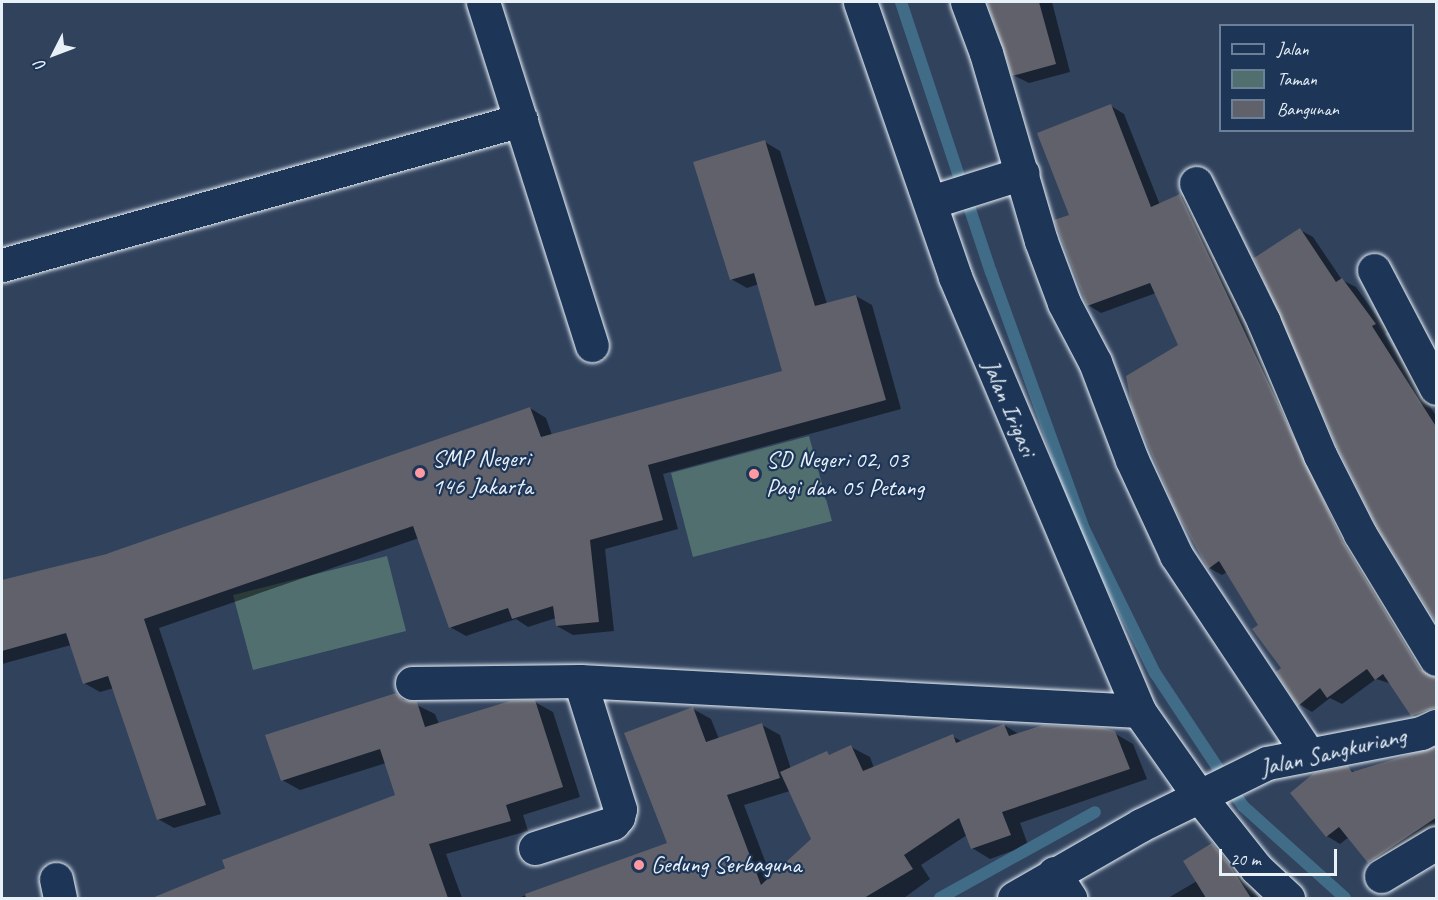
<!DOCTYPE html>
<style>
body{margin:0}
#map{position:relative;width:1438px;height:900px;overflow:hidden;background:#31425d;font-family:Caveat,sans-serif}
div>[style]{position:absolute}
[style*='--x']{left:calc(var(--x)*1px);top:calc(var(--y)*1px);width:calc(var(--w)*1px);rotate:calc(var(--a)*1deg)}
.green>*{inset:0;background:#506f6e}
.shadow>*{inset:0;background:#0007}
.stream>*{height:12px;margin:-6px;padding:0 6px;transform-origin:6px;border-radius:6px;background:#416c88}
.building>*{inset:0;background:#60616a}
.roads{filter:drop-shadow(0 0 2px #e8f1f8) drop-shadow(0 0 2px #e8f1f8)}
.minor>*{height:33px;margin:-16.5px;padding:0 16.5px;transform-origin:16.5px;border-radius:16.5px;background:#1d3557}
.dots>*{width:16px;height:16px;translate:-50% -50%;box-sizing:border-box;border:3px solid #1d3557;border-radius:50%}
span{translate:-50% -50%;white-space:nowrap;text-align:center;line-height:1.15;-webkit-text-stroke:4.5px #1d3557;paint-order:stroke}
.street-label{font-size:24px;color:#e8f1f8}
.poi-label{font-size:24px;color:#e8f1f8}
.left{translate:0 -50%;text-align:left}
.frame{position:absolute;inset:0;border:3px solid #e8f1f8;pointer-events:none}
.legend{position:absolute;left:1219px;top:24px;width:195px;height:108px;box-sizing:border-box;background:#1d3557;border:2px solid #6e8097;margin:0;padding:8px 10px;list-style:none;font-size:18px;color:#e8f1f8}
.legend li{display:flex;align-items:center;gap:12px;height:30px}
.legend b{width:30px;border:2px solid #6e8097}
.north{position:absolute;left:24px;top:24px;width:60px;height:60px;-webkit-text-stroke:4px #1d3557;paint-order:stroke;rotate:228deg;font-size:16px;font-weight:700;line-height:24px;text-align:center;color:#e8f1f8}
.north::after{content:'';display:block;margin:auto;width:21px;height:27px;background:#e8f1f8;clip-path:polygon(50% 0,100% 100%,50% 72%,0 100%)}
.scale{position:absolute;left:1219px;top:849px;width:118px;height:27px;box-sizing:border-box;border:3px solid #e8f1f8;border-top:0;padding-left:8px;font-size:18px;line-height:21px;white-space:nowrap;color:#e8f1f8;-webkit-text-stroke:4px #1d3557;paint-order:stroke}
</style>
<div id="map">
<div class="green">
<i style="clip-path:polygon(809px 436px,832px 521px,693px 557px,671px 473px)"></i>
<i style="clip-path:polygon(387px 556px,406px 631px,253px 670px,233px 595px)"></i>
</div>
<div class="shadow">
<i style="clip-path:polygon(988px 2px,1052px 2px,1070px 72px,1029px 83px,1013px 75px)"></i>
<i style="clip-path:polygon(1111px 106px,1124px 114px,1160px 205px,1180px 195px,1193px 203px,1356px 551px,1436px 676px,1436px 719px,1426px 722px,1412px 715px,1392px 684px,1376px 679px,1342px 704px,1330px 698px,1312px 712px,1299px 704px,1260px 625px,1227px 572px,1222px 575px,1209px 568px,1180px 346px,1156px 293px,1101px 313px,1088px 305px,1071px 216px)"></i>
<i style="clip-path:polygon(765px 142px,780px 151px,827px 304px,856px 296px,872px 305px,901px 409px,663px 474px,678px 529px,605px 549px,614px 631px,573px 635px,557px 626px,556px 618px,528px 627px,516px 619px,466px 636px,450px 627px,419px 538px,159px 628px,221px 814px,174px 828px,158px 819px,114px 688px,100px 692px,84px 683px,71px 645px,2px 664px,2px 582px,135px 546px,530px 408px,546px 418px,552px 435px,783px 372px,759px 284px,747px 288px,731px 279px)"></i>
<i style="clip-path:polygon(1300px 230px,1313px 237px,1342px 280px,1356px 287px,1388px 332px,1385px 334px,1436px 416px,1436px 621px)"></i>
<i style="clip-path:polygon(396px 695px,435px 714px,439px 724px,535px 702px,553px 712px,580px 797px,523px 815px,528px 831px,446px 854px,462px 898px,154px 898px,397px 795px,386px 763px,300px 790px,282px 780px)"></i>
<i style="clip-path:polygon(evenodd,693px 709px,711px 719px,719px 739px,762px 725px,780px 735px,791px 769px,851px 747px,870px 757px,874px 768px,952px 736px,963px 742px,1004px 725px,1019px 734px,1114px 733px,1133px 744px,1147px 779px,1020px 823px,1028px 845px,990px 859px,972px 848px,967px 835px,921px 865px,930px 879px,904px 898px,756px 898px,737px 877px,743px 898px,518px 898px,669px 844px,693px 709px,790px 791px,813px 840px,771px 877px,744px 805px,790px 791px)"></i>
<i style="clip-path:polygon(1436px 747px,1436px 835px,1383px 869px,1369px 862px,1349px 837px,1340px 844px,1327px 836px,1347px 768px,1355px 772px)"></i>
<i style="clip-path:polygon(1212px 845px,1226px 853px,1259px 898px,1168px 898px,1197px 881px)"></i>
</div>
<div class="stream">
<i style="--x:901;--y:2;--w:285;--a:71.6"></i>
<i style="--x:991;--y:272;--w:273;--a:70.1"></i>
<i style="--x:1084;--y:529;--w:161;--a:63.8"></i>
<i style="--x:1155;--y:673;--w:159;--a:56.5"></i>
<i style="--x:1243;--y:806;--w:137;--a:42"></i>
<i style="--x:940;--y:898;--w:177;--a:-29"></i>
</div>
<div class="building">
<i style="clip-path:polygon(987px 2px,1039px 2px,1056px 64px,1012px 76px)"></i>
<i style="clip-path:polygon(1111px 104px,1151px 207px,1180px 194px,1343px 542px,1420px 669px,1437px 678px,1437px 707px,1411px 716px,1383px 674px,1375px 680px,1367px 669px,1327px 698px,1320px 688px,1298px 706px,1276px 672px,1281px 668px,1252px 629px,1258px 625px,1219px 561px,1208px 569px,1175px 509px,1132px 408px,1126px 376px,1178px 345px,1150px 283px,1087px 306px,1054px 220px,1069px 215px,1037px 133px)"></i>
<i style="clip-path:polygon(765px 140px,815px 306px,856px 295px,886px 400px,648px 465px,663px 520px,590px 540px,599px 622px,556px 626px,553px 606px,512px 619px,508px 608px,449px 628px,413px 526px,144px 619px,206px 805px,157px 820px,108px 676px,83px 684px,66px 633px,2px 651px,2px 580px,106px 554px,530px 407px,541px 437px,782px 371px,754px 273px,730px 280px,693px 162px)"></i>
<i style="clip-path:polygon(1300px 228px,1336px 282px,1342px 278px,1376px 324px,1372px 326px,1437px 428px,1437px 624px,1376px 525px,1337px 447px,1254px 258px)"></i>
<i style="clip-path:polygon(396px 693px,403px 700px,417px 702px,425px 727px,510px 701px,535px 700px,563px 787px,506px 805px,511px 821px,429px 844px,448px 898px,152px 898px,225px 868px,222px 860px,395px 795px,380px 749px,281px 781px,265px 735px)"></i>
<i style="clip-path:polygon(693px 707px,706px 742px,762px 723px,780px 778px,727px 795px,761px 885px,811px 839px,780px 772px,827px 751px,829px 755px,851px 745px,863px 771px,953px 734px,956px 743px,1004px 724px,1009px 736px,1043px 725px,1103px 728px,1115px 731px,1130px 769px,1002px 812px,1011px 835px,971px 849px,959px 818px,904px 855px,913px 869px,864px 898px,526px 898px,525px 894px,667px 843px,624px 733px)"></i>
<i style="clip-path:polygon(1437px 746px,1437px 817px,1368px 863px,1339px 827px,1326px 837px,1290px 793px,1314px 773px,1348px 766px,1352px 772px)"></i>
<i style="clip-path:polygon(1212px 843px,1229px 864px,1251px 898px,1206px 898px,1183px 861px)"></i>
</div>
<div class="roads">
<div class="minor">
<i style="--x:483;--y:2;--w:360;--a:72.4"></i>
<i style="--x:860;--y:2;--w:291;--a:70.9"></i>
<i style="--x:955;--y:277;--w:471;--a:67"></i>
<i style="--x:1139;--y:711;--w:104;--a:54.8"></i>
<i style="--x:1199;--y:796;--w:92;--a:51.6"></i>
<i style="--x:1256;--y:868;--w:44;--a:43.2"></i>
<i style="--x:967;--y:2;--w:54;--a:69.6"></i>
<i style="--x:986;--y:53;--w:196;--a:73.7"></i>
<i style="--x:1041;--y:241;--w:66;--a:69.6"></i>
<i style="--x:1064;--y:303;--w:67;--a:62.3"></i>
<i style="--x:1095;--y:362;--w:105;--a:69.3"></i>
<i style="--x:1132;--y:460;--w:105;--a:65.1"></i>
<i style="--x:1176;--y:555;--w:239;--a:56.4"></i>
<i style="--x:1196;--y:183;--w:153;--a:63.9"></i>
<i style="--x:1263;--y:320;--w:147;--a:67.1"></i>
<i style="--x:1320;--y:455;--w:89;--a:63.1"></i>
<i style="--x:1360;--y:534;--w:146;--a:58.7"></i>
<i style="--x:931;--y:202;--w:96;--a:-17.5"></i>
<i style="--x:2;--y:265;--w:539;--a:-15.61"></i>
<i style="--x:1374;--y:270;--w:133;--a:62.3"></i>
<i style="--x:412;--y:683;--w:168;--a:-0.7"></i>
<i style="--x:580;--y:681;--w:560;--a:3.07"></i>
<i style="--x:535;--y:848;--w:82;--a:-17.8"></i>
<i style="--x:613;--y:823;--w:8;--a:-50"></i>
<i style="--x:618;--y:817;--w:8;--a:-76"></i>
<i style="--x:620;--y:809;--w:134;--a:-107.4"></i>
<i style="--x:1054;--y:873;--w:30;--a:57"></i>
<i style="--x:1381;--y:876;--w:64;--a:-31"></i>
<i style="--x:56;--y:879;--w:19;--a:78"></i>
<i style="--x:1014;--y:898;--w:146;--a:-29.9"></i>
<i style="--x:1141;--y:825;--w:140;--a:-26.2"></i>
<i style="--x:1267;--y:763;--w:157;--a:-11"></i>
<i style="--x:1421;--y:733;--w:17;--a:-25"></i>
</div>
</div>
<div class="dots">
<i style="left:420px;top:473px;background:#ff9aa2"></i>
<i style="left:754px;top:474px;background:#ff9aa2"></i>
<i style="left:639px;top:865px;background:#ff9aa2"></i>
</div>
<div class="street-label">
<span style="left:1009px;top:408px;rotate:67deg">Jalan Irigasi</span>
<span style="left:1333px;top:752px;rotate:-13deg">Jalan Sangkuriang</span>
</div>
<div class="poi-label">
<span class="left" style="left:432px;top:473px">SMP Negeri<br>146 Jakarta</span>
<span class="left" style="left:766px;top:474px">SD Negeri 02, 03<br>Pagi dan 05 Petang</span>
<span class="left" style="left:651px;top:865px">Gedung Serbaguna</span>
</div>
<div class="frame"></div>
<ul class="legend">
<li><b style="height:8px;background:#1d3557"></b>Jalan</li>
<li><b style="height:16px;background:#506f6e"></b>Taman</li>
<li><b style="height:16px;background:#60616a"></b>Bangunan</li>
</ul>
<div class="north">U</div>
<div class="scale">20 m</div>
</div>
